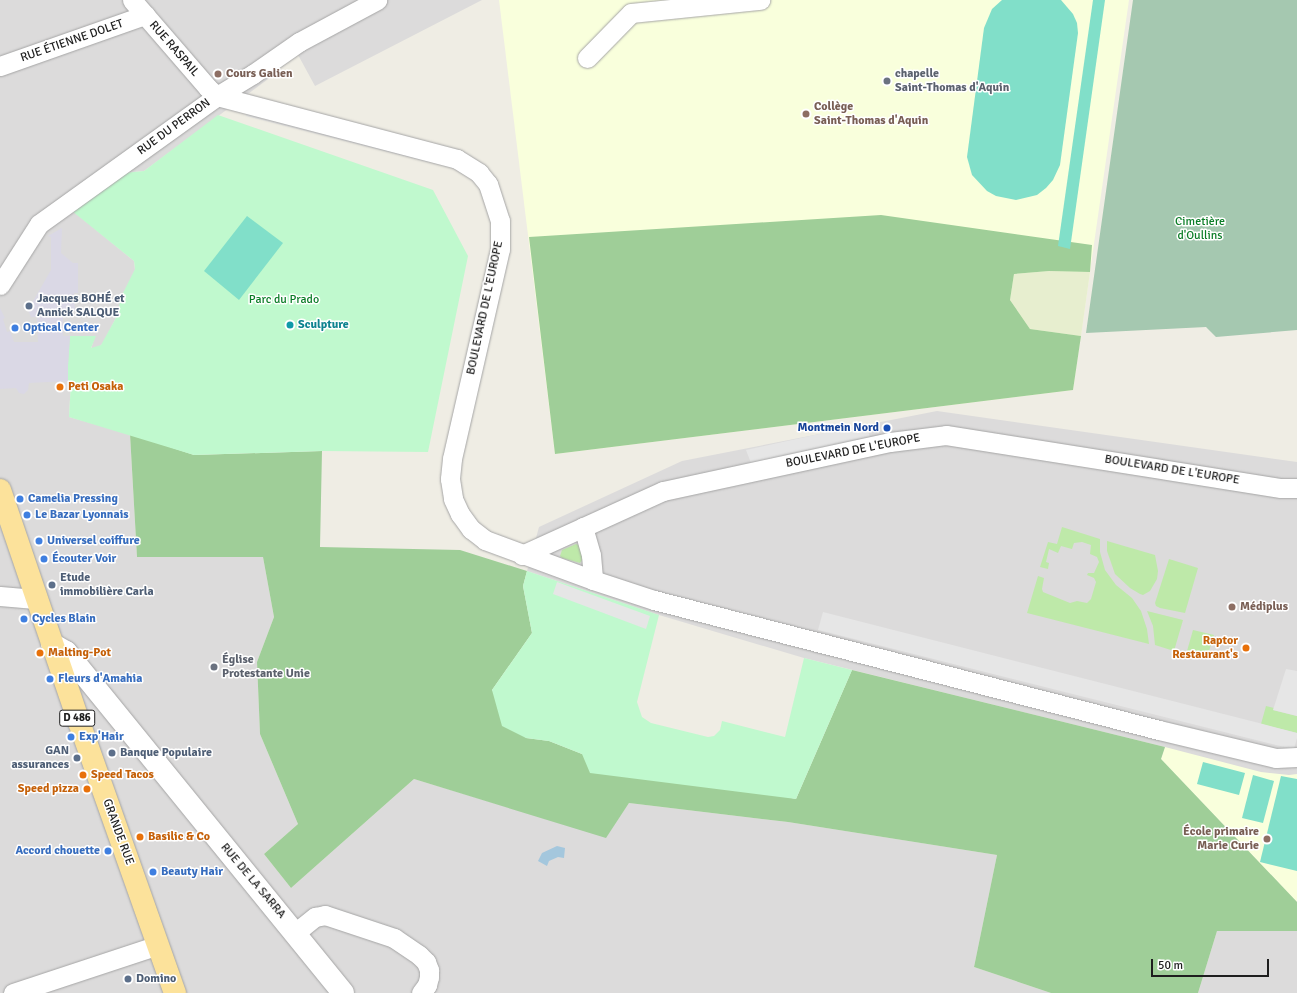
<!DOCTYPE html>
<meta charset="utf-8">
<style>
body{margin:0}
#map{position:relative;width:1297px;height:993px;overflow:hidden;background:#efede4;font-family:Signika,sans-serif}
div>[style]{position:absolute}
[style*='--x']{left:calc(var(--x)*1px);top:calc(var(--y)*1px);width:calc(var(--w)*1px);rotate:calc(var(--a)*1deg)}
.residential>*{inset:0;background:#dcdbdb}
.education>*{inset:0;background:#f9ffdc}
.farmland>*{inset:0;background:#e7eecf}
.grass>*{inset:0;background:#bee9a9}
.forest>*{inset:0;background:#9fce98}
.cemetery>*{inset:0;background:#a5c8b0}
.park>*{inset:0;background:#c0f9ce}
.pitch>*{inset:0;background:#81dfc9}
.parking>*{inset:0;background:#e6e6e6}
.plaza>*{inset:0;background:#dad8e5}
.water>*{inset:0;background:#a4c7dd}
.roads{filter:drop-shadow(0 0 1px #a5a5a5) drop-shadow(0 0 1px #a5a5a5)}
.minor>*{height:19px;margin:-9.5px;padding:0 9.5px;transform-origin:9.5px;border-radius:9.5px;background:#fff}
.tertiary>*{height:22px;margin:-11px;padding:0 11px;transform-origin:11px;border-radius:11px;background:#fff}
.primary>*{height:22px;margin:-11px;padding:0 11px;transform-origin:11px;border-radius:11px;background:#fce29b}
.dots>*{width:11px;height:11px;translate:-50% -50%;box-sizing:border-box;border:2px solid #fff;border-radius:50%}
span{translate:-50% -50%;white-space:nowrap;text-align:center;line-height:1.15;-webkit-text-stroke:3px #fff;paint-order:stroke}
.shield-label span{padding:1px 3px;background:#fff;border:1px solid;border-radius:3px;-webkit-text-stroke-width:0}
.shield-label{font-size:11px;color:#1e1e1e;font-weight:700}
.street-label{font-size:12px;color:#1e1e1e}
.education-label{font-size:12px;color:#785e54;font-weight:700}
.left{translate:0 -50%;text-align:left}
.right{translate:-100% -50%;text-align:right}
.worship-label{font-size:12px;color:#5b616d;font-weight:700}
.park-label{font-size:12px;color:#0b7d27}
.service-label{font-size:12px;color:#4e5e75;font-weight:700}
.culture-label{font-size:12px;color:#0d838f;font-weight:700}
.shop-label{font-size:12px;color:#366cbe;font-weight:700}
.food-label{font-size:12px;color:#c56008;font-weight:700}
.transit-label{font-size:12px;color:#164399;font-weight:700}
.scale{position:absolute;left:1151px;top:959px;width:118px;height:18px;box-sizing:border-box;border:2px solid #1e1e1e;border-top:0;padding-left:5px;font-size:12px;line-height:14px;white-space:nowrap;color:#1e1e1e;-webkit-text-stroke:3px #fff;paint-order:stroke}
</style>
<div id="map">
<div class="residential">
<i style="clip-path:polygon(0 0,482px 0,315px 86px,297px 53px,268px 79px,144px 171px,124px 173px,73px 211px,134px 261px,135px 270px,131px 280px,121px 297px,119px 312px,103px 343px,99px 347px,91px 349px,95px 336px,69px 381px,71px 381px,69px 417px,130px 434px,137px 557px,263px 557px,274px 617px,257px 662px,260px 734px,298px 824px,264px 854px,291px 888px,414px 779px,606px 837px,629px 803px,788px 822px,997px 855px,974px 967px,1051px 993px,0 993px)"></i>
<i style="clip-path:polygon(937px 411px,1297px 462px,1297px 902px,1165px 747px,804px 658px,659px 615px,527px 571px,539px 527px,682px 461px)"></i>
<i style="clip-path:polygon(1217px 931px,1297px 931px,1297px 993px,1198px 993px)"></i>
</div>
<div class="education">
<i style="clip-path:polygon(499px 0,1129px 0,1073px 390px,555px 454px)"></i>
<i style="clip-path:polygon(1165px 747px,1261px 772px,1289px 775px,1297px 774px,1297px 902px,1161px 759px)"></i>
</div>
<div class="farmland">
<i style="clip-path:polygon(1049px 271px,1090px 272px,1081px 336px,1030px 329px,1010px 300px,1014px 274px)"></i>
</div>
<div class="grass">
<i style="clip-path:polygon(1062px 527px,1100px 539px,1100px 552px,1105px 570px,1116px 585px,1132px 598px,1141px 611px,1147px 629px,1149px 644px,1027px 613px,1038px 576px,1044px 578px,1042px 589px,1043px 592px,1070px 603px,1077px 601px,1087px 603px,1091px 599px,1096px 582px,1094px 578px,1087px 575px,1088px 573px,1094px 573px,1099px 562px,1097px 557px,1090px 554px,1091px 545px,1082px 542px,1074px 543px,1072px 549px,1061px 546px,1058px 553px,1049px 549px,1046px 562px,1049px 563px,1048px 569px,1040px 567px,1048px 542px,1057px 544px)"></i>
<i style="clip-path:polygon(1107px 541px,1155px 555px,1158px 571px,1157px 579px,1150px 591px,1143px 595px,1140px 594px,1130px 588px,1115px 574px,1107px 551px)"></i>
<i style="clip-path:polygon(576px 544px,579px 545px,583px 559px,580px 563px,562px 558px,560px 556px,562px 550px)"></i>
<i style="clip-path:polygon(1169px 559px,1198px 568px,1185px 613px,1160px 608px,1156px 606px,1155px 603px)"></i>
<i style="clip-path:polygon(1147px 611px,1183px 620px,1174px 651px,1155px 645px,1153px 626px)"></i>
<i style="clip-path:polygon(1193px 630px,1214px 635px,1209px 651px,1206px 654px,1187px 651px)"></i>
<i style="clip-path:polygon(1266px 706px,1274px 708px,1273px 710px,1297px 716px,1297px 733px,1261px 724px)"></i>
</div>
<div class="forest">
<i style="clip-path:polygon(881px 215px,1092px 245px,1090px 272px,1049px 271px,1014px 274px,1010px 300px,1030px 329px,1081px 336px,1073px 390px,555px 454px,529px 237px)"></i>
<i style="clip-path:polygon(130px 434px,194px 455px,322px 451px,320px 547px,460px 550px,527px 571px,523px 586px,532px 633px,492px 690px,526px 738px,549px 741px,582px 754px,796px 799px,852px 670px,1165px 747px,1161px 759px,1297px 902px,1297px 931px,1217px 931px,1198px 993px,1051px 993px,974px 967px,997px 855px,788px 822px,629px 803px,606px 838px,414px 779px,291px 888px,264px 854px,298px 824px,260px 734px,257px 662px,274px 617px,263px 557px,137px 557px)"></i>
</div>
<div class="cemetery">
<i style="clip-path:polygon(1133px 0,1297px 0,1297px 330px,1216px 337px,1206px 327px,1086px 333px)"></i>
</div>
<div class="park">
<i style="clip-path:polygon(218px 115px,433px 190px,468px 256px,428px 452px,322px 451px,194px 455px,69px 417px,71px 381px,68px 381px,68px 365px,70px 336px,96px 336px,91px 348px,101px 345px,117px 316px,121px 297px,135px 269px,134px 261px,72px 211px,124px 173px,144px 171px)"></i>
<i style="clip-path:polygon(527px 571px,659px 615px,637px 702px,642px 717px,651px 723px,708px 737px,714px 736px,720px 730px,722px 721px,785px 737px,804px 658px,852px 670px,796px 799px,590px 773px,582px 754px,549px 741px,526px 738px,502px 726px,492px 690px,532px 633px,523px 586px)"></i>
</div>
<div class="pitch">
<i style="clip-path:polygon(1002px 0,1061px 0,1073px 14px,1077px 23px,1078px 33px,1060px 165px,1053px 180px,1046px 188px,1037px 195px,1016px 200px,996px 196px,987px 191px,972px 175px,967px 157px,984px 28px,992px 9px)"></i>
<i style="clip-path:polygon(1093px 0,1105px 0,1070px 249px,1058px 246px)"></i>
<i style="clip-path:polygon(247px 216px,283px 243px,239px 300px,204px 271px)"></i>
<i style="clip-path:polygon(1203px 762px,1245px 773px,1239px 795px,1197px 784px)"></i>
<i style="clip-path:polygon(1253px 775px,1274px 781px,1263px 823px,1242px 818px)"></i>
<i style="clip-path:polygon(1281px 776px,1297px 779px,1297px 871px,1260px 862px)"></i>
</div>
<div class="parking">
<i style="clip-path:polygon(247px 112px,429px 158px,428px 162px,246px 116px)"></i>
<i style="clip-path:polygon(865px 424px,873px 445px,754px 471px,746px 450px)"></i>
<i style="clip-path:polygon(557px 582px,650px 616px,646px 629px,553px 594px)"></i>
<i style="clip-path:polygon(823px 612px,1259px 723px,1297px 733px,1297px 738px,1294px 749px,1276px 745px,818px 630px)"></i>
<i style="clip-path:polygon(1286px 669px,1297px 671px,1297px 716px,1273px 710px)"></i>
</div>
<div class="plaza">
<i style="clip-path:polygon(62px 228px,61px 253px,73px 263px,78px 263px,78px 293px,74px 293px,75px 311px,59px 309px,59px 313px,63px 313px,63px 336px,70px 336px,68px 365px,68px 381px,29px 383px,28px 390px,24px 394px,19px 393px,16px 388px,0 389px,0 308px,5px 318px,3px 319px,7px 332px,10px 331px,14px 342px,38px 342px,37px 317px,31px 317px,28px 310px,51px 270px,51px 237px,48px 236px)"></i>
</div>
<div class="water">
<i style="clip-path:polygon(557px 846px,565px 848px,564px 858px,558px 857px,549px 861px,547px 866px,538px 861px,542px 853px)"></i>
</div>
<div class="roads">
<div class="minor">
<i style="--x:132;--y:0;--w:116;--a:49.2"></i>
<i style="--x:208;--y:88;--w:12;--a:42"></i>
<i style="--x:217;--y:96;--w:248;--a:14.7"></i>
<i style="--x:457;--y:159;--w:26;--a:32"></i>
<i style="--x:479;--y:173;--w:14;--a:51"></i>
<i style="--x:488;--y:184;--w:39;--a:72"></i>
<i style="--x:500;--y:221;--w:28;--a:90"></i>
<i style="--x:500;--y:249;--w:215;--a:102.9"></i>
<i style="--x:452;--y:459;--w:20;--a:96"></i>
<i style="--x:450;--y:479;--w:20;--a:81"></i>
<i style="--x:453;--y:499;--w:17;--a:65"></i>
<i style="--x:460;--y:514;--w:19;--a:54"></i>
<i style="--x:471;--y:529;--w:18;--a:38"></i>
<i style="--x:485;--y:540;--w:115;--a:20.3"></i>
<i style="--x:593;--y:580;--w:64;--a:18.2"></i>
<i style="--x:654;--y:600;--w:521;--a:14.44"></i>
<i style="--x:1159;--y:730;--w:120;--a:13.5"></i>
<i style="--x:1276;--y:758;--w:21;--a:-3"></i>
<i style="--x:587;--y:58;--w:63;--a:-45.6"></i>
<i style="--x:631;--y:13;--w:130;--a:-5.8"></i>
<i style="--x:0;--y:66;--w:154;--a:-19.4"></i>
<i style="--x:0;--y:285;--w:72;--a:-57.4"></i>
<i style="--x:39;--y:224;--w:219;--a:-35.7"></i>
<i style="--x:217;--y:96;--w:42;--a:-31.4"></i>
<i style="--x:253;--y:74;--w:56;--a:-34.8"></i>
<i style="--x:299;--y:42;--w:89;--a:-28.3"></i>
<i style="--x:583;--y:527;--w:29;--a:74"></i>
<i style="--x:591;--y:555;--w:25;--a:85"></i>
<i style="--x:522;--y:555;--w:155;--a:-24.4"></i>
<i style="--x:663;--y:491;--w:232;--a:-12.2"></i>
<i style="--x:890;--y:442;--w:56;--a:-7.1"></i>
<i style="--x:946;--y:435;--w:339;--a:9"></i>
<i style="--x:1281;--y:488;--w:16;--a:0"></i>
<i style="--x:0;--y:596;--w:38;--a:5"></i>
<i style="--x:295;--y:933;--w:26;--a:-39"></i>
<i style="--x:315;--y:917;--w:10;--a:-11"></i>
<i style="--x:325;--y:915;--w:73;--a:18.4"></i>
<i style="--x:394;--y:938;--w:30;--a:34"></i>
<i style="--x:419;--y:955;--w:10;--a:45"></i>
<i style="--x:426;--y:962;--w:9;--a:69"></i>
<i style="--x:429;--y:970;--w:7;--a:90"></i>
<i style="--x:429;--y:977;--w:8;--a:104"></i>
<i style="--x:427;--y:985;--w:10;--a:127"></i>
<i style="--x:13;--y:993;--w:153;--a:-18.3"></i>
</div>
<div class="tertiary">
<i style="--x:52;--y:644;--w:16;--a:30"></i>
<i style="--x:66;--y:652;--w:439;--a:50.9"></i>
</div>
<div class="primary">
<i style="--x:0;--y:490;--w:245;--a:71.2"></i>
<i style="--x:79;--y:722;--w:288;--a:70.5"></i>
</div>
</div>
<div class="dots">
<i style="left:218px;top:74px;background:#8d6e63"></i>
<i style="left:887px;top:81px;background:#6b7280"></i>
<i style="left:806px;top:114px;background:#8d6e63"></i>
<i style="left:29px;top:306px;background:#5c6f8a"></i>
<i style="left:290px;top:325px;background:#0f9aa8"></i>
<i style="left:15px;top:328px;background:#3f7fe0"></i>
<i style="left:60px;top:387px;background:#e8710a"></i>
<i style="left:887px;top:428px;background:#1a4fb4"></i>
<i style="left:20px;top:499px;background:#3f7fe0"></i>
<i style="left:27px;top:515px;background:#3f7fe0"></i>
<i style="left:39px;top:541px;background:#3f7fe0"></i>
<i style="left:44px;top:559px;background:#3f7fe0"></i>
<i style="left:52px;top:585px;background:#5c6f8a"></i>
<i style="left:1232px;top:607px;background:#8d6e63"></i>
<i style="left:24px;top:619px;background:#3f7fe0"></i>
<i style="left:1246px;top:648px;background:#e8710a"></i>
<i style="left:40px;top:653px;background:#e8710a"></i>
<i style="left:214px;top:667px;background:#6b7280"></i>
<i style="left:50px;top:679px;background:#3f7fe0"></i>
<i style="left:71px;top:737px;background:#3f7fe0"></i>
<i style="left:112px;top:753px;background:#5c6f8a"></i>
<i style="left:77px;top:758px;background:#5c6f8a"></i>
<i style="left:83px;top:775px;background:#e8710a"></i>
<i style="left:87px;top:789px;background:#e8710a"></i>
<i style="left:140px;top:837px;background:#e8710a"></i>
<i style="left:1267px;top:839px;background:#8d6e63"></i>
<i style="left:108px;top:851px;background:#3f7fe0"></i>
<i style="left:153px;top:872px;background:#3f7fe0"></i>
<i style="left:128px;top:979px;background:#5c6f8a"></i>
</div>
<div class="shield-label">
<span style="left:77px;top:718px">D 486</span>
</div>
<div class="street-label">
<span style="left:72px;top:41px;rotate:-19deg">RUE ÉTIENNE DOLET</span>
<span style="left:174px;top:49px;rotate:49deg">RUE RASPAIL</span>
<span style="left:174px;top:127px;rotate:-36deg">RUE DU PERRON</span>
<span style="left:485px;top:308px;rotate:-78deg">BOULEVARD DE L'EUROPE</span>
<span style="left:853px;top:451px;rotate:-11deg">BOULEVARD DE L'EUROPE</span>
<span style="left:1172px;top:470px;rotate:9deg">BOULEVARD DE L'EUROPE</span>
<span style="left:118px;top:832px;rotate:70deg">GRANDE RUE</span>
<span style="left:253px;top:881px;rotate:50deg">RUE DE LA SARRA</span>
</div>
<div class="education-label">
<span class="left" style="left:226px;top:74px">Cours Galien</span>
<span class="left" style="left:814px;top:114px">Collège<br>Saint-Thomas d'Aquin</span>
<span class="left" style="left:1240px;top:607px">Médiplus</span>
<span class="right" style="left:1259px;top:839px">École primaire<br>Marie Curie</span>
</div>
<div class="worship-label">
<span class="left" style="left:895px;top:81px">chapelle<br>Saint-Thomas d'Aquin</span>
<span class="left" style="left:222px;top:667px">Église<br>Protestante Unie</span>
</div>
<div class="park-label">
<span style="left:1200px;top:229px">Cimetière<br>d'Oullins</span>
<span style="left:284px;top:300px">Parc du Prado</span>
</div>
<div class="service-label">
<span class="left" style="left:37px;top:306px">Jacques BOHÉ et<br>Annick SALQUE</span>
<span class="left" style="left:60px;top:585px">Etude<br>immobilière Carla</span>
<span class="right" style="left:69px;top:758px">GAN<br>assurances</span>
<span class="left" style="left:120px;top:753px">Banque Populaire</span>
<span class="left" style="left:136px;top:979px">Domino</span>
</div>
<div class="culture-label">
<span class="left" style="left:298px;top:325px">Sculpture</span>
</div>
<div class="shop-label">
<span class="left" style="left:23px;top:328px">Optical Center</span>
<span class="left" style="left:28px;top:499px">Camelia Pressing</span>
<span class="left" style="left:35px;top:515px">Le Bazar Lyonnais</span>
<span class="left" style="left:47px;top:541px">Universel coiffure</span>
<span class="left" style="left:52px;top:559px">Écouter Voir</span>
<span class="left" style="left:32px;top:619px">Cycles Blain</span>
<span class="left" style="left:58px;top:679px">Fleurs d'Amahia</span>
<span class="left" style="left:79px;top:737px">Exp'Hair</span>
<span class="right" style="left:100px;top:851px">Accord chouette</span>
<span class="left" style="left:161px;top:872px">Beauty Hair</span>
</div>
<div class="food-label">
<span class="left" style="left:68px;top:387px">Peti Osaka</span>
<span class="right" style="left:1238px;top:648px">Raptor<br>Restaurant's</span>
<span class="left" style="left:48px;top:653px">Malting-Pot</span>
<span class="left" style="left:91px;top:775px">Speed Tacos</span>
<span class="right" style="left:79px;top:789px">Speed pizza</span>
<span class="left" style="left:148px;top:837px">Basilic &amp; Co</span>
</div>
<div class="transit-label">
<span class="right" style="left:879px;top:428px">Montmein Nord</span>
</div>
<div class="scale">50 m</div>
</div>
